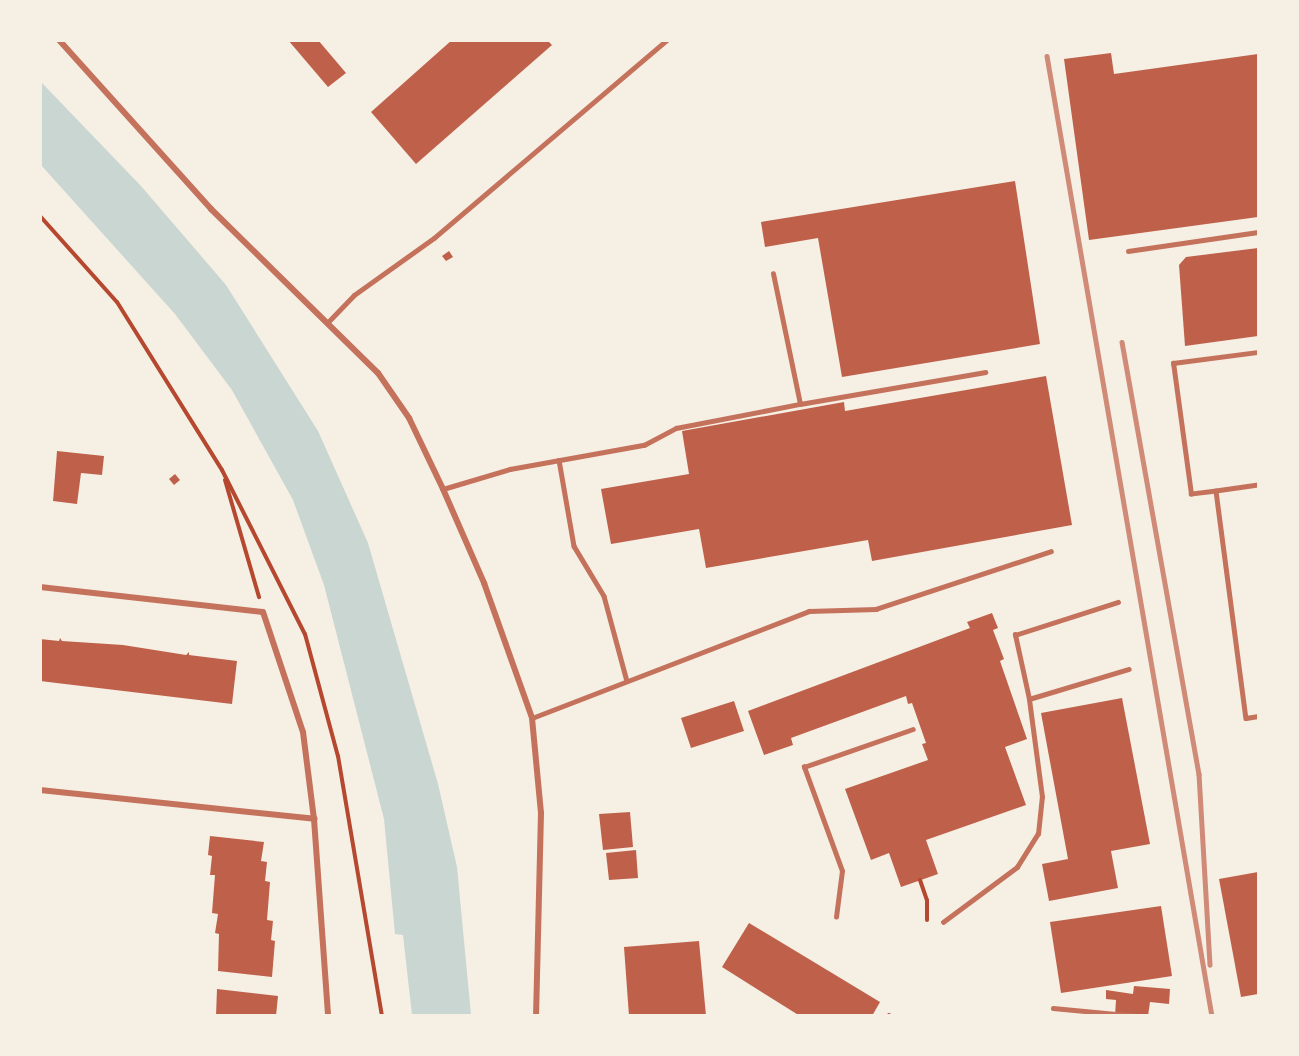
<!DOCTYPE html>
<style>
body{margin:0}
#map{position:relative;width:1299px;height:1056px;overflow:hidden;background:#f6efe4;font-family:Montserrat,sans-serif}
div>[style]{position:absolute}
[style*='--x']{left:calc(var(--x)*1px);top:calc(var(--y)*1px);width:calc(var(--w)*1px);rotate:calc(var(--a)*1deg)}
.water>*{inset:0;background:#c9d6d2}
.building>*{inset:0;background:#bf614a}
.path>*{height:4px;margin:-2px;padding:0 2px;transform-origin:2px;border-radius:2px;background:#b5482f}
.service>*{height:4.5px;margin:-2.25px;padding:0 2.25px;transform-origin:2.25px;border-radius:2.25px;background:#c5725c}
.minor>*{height:6px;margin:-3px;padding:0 3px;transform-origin:3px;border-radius:3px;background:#c5725c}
.rail>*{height:4.5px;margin:-2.25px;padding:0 2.25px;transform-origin:2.25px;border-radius:2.25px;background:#cf8b77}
span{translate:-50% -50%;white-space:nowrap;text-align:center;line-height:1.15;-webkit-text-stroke:6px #f6efe4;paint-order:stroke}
.frame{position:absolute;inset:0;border:42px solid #f6efe4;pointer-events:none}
</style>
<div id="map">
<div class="water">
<i style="clip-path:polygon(41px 82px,141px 186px,226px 285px,318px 431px,368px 543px,438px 784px,457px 867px,471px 1015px,412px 1015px,403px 935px,395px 934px,384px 819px,324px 585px,293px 500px,232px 390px,175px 314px,41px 165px)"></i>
</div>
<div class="building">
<i style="clip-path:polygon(288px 40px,318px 40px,346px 73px,328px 87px)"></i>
<i style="clip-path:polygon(452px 40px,547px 40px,552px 45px,416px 164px,371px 112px)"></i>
<i style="clip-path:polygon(1111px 53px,1114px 74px,1258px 54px,1258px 217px,1089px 240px,1064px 59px)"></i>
<i style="clip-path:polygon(1015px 181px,1040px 344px,842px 377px,818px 238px,765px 247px,761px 222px)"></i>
<i style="clip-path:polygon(1258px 248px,1258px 336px,1185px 346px,1179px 265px,1186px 257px)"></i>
<i style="clip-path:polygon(449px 251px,453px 257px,446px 261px,442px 256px)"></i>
<i style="clip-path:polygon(1046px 376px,1072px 525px,872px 561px,868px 540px,706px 568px,699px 529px,611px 544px,601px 489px,689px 474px,682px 431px,844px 402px,845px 411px)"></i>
<i style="clip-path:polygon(57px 451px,104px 456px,102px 475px,81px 473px,77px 504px,53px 501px)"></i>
<i style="clip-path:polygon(175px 474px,180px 480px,174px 485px,169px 479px)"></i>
<i style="clip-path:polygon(992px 613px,998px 628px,993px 630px,1004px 659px,1000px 661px,1027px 739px,1005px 747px,1026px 805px,926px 840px,938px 874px,901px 887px,889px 853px,871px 860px,845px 789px,928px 760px,922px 744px,926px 743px,912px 703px,908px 704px,906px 696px,791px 738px,793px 745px,764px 755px,748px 711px,970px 628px,967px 622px)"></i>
<i style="clip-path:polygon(60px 638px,62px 641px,123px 645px,186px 655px,189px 652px,189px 655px,237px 661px,232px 704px,40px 681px,40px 639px,59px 641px)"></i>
<i style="clip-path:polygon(1122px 698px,1150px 844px,1111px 851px,1118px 888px,1049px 901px,1042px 864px,1068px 859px,1041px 713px)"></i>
<i style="clip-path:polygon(734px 701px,744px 731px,691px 748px,681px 718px)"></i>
<i style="clip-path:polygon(630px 812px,633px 847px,603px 850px,599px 814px)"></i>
<i style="clip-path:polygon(210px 836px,264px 842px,261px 861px,267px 862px,265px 881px,270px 882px,267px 920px,273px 921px,271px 940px,275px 941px,272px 977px,218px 971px,219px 934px,215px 933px,218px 914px,212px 913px,215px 875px,210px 875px,212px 856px,208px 855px)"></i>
<i style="clip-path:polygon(636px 850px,638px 878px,609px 880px,606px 853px)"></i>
<i style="clip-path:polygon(1258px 872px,1258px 994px,1241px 997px,1219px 879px)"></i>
<i style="clip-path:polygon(1161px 906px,1172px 976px,1061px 993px,1050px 922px)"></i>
<i style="clip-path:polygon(749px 923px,880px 1002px,872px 1016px,800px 1016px,722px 967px)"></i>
<i style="clip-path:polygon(699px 941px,706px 1016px,629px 1016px,624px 947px)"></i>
<i style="clip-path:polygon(1134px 986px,1170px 989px,1169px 1004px,1150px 1002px,1148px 1016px,1115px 1016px,1116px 1000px,1106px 999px,1106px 990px,1133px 994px)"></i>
<i style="clip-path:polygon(217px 989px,278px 996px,276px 1016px,216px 1016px)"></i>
</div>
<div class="path">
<i style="--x:40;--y:216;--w:115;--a:48.2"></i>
<i style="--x:117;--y:302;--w:198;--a:58"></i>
<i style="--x:222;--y:470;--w:184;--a:63.2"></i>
<i style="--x:305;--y:634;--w:126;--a:74.9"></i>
<i style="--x:338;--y:756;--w:264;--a:80.4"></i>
<i style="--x:225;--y:480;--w:122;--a:73.8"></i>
<i style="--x:920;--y:880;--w:21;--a:71"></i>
<i style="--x:927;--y:900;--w:20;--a:90"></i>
<i style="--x:889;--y:1016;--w:1;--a:-90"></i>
</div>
<div class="service">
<i style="--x:1128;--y:251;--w:131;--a:-8.3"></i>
<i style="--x:328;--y:322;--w:37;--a:-46"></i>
<i style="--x:354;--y:295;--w:98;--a:-35.5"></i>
<i style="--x:434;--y:238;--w:306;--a:-40.4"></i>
<i style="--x:800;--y:404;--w:188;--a:-9.8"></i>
<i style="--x:559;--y:460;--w:87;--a:80.1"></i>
<i style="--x:574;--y:546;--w:58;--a:59"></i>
<i style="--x:604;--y:596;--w:88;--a:74.9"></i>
<i style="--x:1258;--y:485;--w:42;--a:171.9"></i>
<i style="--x:1216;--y:491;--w:229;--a:82.5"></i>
<i style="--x:1246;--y:718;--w:12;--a:-9"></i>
<i style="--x:443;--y:489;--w:70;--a:-16.6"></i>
<i style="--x:510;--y:469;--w:136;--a:-10.2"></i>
<i style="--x:644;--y:445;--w:36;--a:-28"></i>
<i style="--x:676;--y:428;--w:126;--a:-11"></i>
<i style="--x:800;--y:404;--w:133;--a:-101.7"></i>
<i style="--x:1216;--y:491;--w:25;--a:173"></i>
<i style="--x:1191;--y:494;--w:132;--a:-97.8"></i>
<i style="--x:1173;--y:363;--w:86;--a:-7.4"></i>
<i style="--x:1029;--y:699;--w:104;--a:-16.7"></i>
<i style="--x:532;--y:718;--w:297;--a:-21.1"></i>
<i style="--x:809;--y:611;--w:67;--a:-1.7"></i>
<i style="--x:876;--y:609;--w:184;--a:-18.3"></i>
<i style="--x:836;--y:917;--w:46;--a:-82.6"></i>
<i style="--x:842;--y:871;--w:111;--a:-110.1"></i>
<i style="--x:804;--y:767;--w:115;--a:-19.2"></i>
<i style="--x:943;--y:922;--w:92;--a:-36.6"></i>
<i style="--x:1017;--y:867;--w:39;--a:-58"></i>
<i style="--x:1038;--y:834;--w:37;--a:-84"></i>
<i style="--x:1042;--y:797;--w:99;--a:-97.6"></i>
<i style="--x:1029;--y:699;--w:66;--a:-102.3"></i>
<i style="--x:1015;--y:635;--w:108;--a:-17.8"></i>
<i style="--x:1053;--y:1008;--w:84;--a:5.4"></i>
</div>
<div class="minor">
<i style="--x:59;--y:40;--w:227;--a:48"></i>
<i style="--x:211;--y:209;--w:234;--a:44.5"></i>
<i style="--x:378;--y:373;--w:55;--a:55.4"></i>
<i style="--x:409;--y:418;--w:79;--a:64.4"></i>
<i style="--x:443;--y:489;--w:103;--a:66.4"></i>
<i style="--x:484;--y:583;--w:143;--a:70.4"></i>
<i style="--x:532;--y:718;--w:95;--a:84.6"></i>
<i style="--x:541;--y:813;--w:203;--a:91.4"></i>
<i style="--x:40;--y:587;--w:224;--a:6.4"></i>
<i style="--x:263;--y:612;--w:126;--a:71.6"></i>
<i style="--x:303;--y:732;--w:88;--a:82.8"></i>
<i style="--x:314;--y:819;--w:197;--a:85.9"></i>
<i style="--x:40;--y:790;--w:276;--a:6"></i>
</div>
<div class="rail">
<i style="--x:1047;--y:56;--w:974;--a:80.25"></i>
<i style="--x:1122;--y:342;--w:439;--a:79.9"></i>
<i style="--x:1199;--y:774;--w:191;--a:86.7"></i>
</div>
<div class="frame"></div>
</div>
